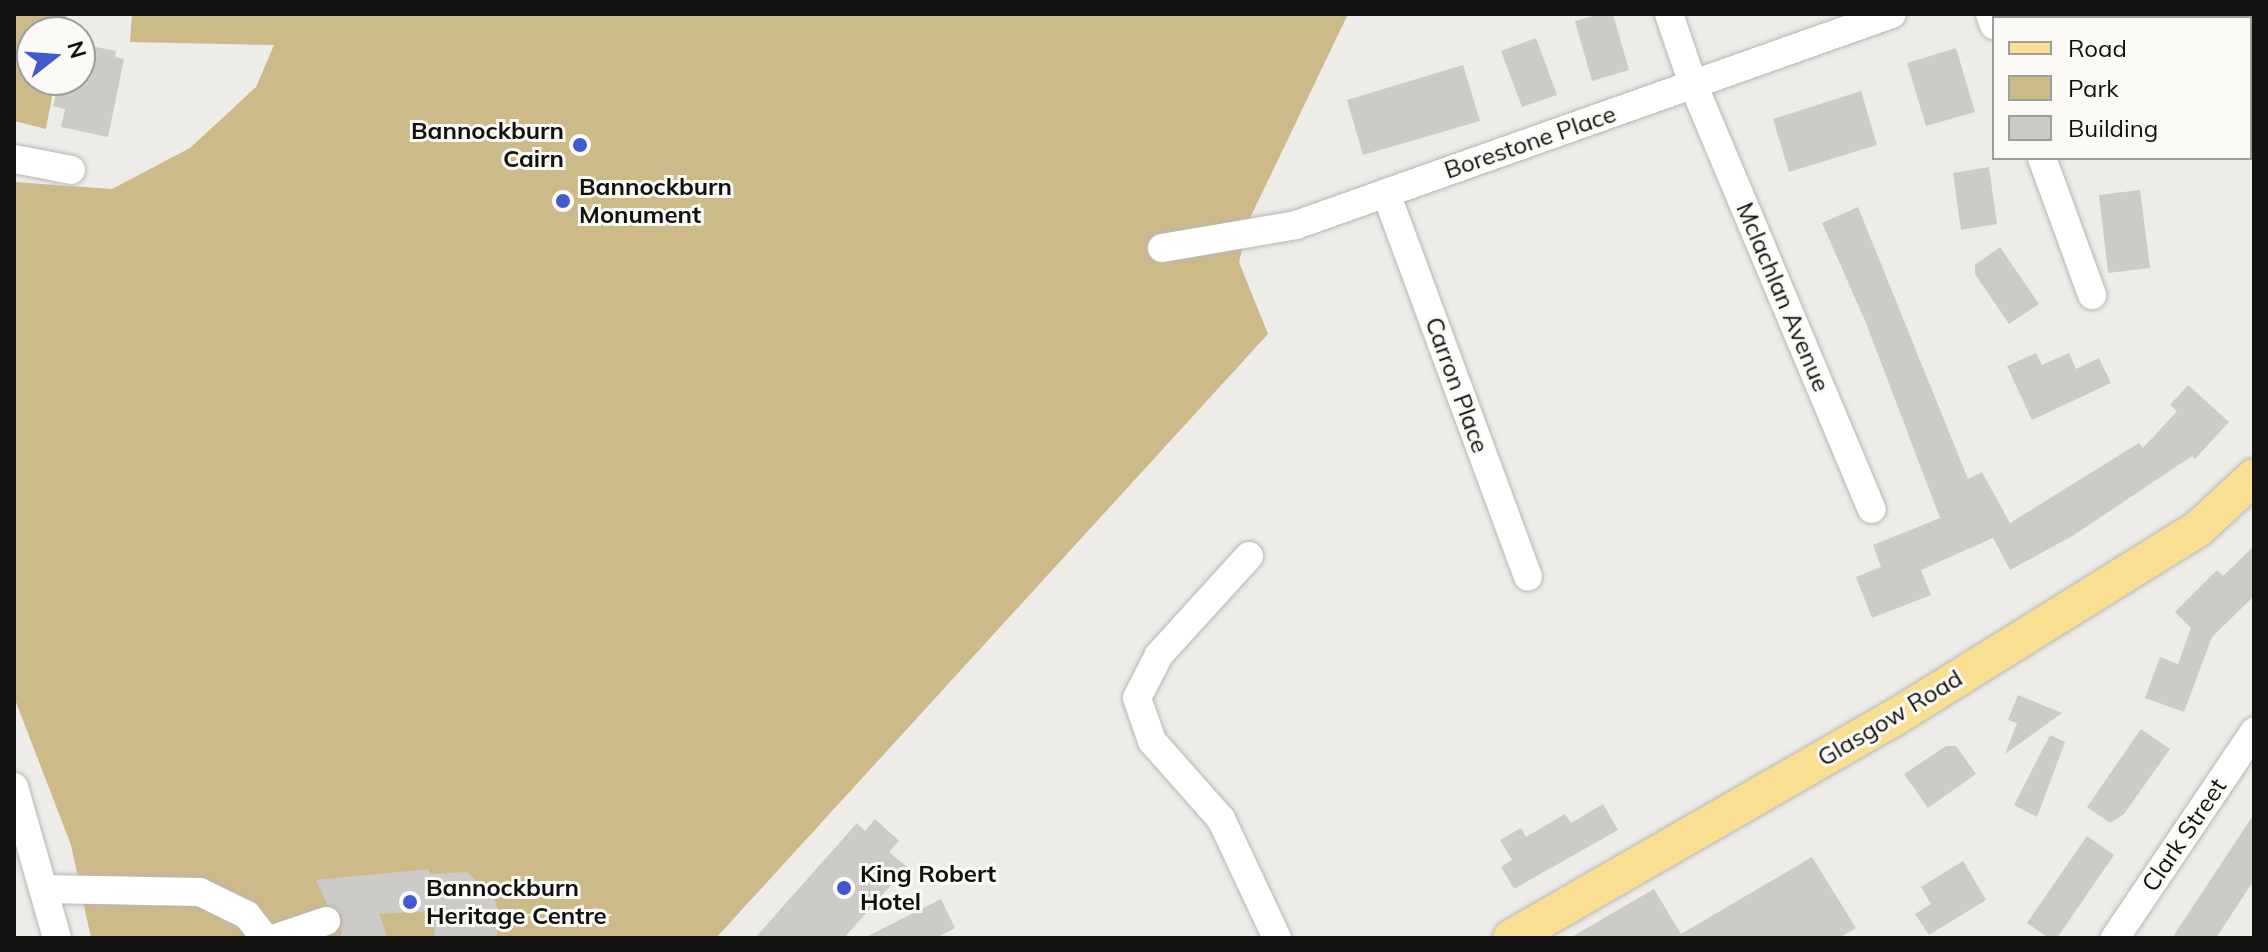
<!DOCTYPE html>
<style>
body{margin:0}
#map{position:relative;width:2268px;height:952px;overflow:hidden;background:#eeece8;font-family:Mulish,sans-serif}
div>[style]{position:absolute}
[style*='--x']{left:calc(var(--x)*1px);top:calc(var(--y)*1px);width:calc(var(--w)*1px);rotate:calc(var(--a)*1deg)}
.green>*{inset:0;background:#cdba89}
.building>*{inset:0;background:#cccbc7}
.roads{filter:drop-shadow(0 0 2px #b8b6b3) drop-shadow(0 0 2px #b8b6b3)}
.minor>*{height:28px;margin:-14px;padding:0 14px;transform-origin:14px;border-radius:14px;background:#fff}
.major>*{height:36px;margin:-18px;padding:0 18px;transform-origin:18px;border-radius:18px;background:#f8df92}
.dots>*{width:22px;height:22px;translate:-50% -50%;box-sizing:border-box;border:4px solid #fbfaf6;border-radius:50%}
span{translate:-50% -50%;white-space:nowrap;text-align:center;line-height:1.15;-webkit-text-stroke:6px #fbfaf6;paint-order:stroke}
.poi-label{font-size:24px;color:#111110;font-weight:700}
.right{translate:-100% -50%;text-align:right}
.left{translate:0 -50%;text-align:left}
.street-label{font-size:24px;color:#111110}
.frame{position:absolute;inset:0;border:16px solid #111110;pointer-events:none}
.legend{position:absolute;left:1992px;top:16px;width:260px;height:144px;box-sizing:border-box;background:#fbfaf6;border:2px solid #9d9d9a;margin:0;padding:10px 14px;list-style:none;font-size:24px;color:#111110}
.legend li{display:flex;align-items:center;gap:16px;height:40px}
.legend b{width:40px;border:2px solid #9d9d9a}
.north{position:absolute;left:16px;top:16px;width:80px;height:80px;box-sizing:border-box;background:#fbfaf6;border:2px solid #9d9d9a;border-radius:50%;rotate:73deg;font-size:22px;font-weight:700;line-height:32px;text-align:center;color:#111110}
.north::after{content:'';display:block;margin:auto;width:28px;height:36px;background:#415acd;clip-path:polygon(50% 0,100% 100%,50% 72%,0 100%)}
</style>
<div id="map">
<div class="green">
<i style="clip-path:polygon(14px 14px,67px 14px,64px 32px,32px 32px,32px 80px,55px 80px,46px 129px,14px 121px)"></i>
<i style="clip-path:polygon(132px 14px,1348px 14px,1251px 216px,1239px 262px,1268px 334px,716px 938px,91px 938px,71px 845px,14px 697px,14px 182px,112px 189px,190px 148px,256px 87px,274px 45px,130px 42px)"></i>
</div>
<div class="building">
<i style="clip-path:polygon(1600px 14px,1613px 14px,1629px 70px,1592px 81px,1575px 21px)"></i>
<i style="clip-path:polygon(1536px 38px,1557px 95px,1522px 107px,1501px 51px)"></i>
<i style="clip-path:polygon(80px 44px,116px 51px,115px 57px,124px 59px,108px 137px,61px 127px,65px 109px,53px 106px,59px 80px,80px 80px)"></i>
<i style="clip-path:polygon(1956px 48px,1975px 112px,1926px 126px,1907px 63px)"></i>
<i style="clip-path:polygon(1463px 65px,1480px 121px,1363px 155px,1347px 100px)"></i>
<i style="clip-path:polygon(1861px 91px,1877px 145px,1789px 172px,1773px 119px)"></i>
<i style="clip-path:polygon(1989px 167px,1997px 224px,1961px 230px,1953px 173px)"></i>
<i style="clip-path:polygon(2140px 190px,2150px 268px,2108px 273px,2099px 195px)"></i>
<i style="clip-path:polygon(1858px 207px,1968px 479px,1982px 472px,2010px 523px,2139px 443px,2143px 448px,2177px 411px,2170px 405px,2188px 385px,2229px 422px,2195px 459px,2192px 456px,2074px 535px,2010px 570px,1993px 538px,1921px 570px,1931px 595px,1872px 618px,1856px 577px,1881px 567px,1873px 545px,1940px 518px,1866px 323px,1822px 223px)"></i>
<i style="clip-path:polygon(2000px 247px,2039px 304px,2009px 324px,1975px 274px,1975px 265px)"></i>
<i style="clip-path:polygon(2036px 353px,2042px 365px,2069px 353px,2076px 369px,2099px 358px,2111px 383px,2032px 420px,2007px 366px)"></i>
<i style="clip-path:polygon(2254px 546px,2254px 596px,2212px 637px,2184px 712px,2145px 698px,2160px 657px,2178px 664px,2191px 628px,2175px 612px,2217px 570px,2223px 576px)"></i>
<i style="clip-path:polygon(2018px 695px,2062px 713px,2005px 754px,2017px 723px,2008px 720px)"></i>
<i style="clip-path:polygon(2141px 729px,2170px 749px,2124px 814px,2110px 823px,2087px 807px)"></i>
<i style="clip-path:polygon(2050px 735px,2065px 742px,2037px 817px,2014px 805px)"></i>
<i style="clip-path:polygon(1946px 746px,1956px 746px,1976px 774px,1928px 808px,1904px 774px)"></i>
<i style="clip-path:polygon(1603px 804px,1618px 830px,1514px 889px,1501px 867px,1512px 860px,1500px 840px,1521px 828px,1526px 837px,1565px 814px,1571px 823px)"></i>
<i style="clip-path:polygon(2254px 814px,2254px 880px,2216px 938px,2172px 938px)"></i>
<i style="clip-path:polygon(875px 819px,899px 841px,889px 852px,907px 867px,844px 938px,755px 938px,857px 823px,865px 831px)"></i>
<i style="clip-path:polygon(2087px 836px,2114px 855px,2057px 938px,2049px 938px,2027px 923px)"></i>
<i style="clip-path:polygon(1812px 857px,1856px 928px,1839px 938px,1570px 938px,1654px 889px,1681px 934px)"></i>
<i style="clip-path:polygon(1963px 861px,1986px 900px,1929px 935px,1915px 914px,1931px 904px,1921px 887px)"></i>
<i style="clip-path:polygon(429px 869px,429px 874px,467px 872px,492px 895px,497px 906px,497px 938px,435px 938px,432px 911px,379px 914px,388px 938px,341px 938px,342px 915px,327px 904px,316px 880px)"></i>
<i style="clip-path:polygon(941px 899px,955px 928px,936px 938px,864px 938px)"></i>
</div>
<div class="roads">
<div class="minor">
<i style="--x:1669;--y:14;--w:74;--a:71.1"></i>
<i style="--x:1693;--y:84;--w:461;--a:67.2"></i>
<i style="--x:1990;--y:14;--w:12;--a:70"></i>
<i style="--x:2042;--y:158;--w:146;--a:69.9"></i>
<i style="--x:14;--y:159;--w:58;--a:10.9"></i>
<i style="--x:1386;--y:193;--w:409;--a:69.7"></i>
<i style="--x:1162;--y:248;--w:136;--a:-9.7"></i>
<i style="--x:1296;--y:225;--w:632;--a:-19.5"></i>
<i style="--x:1249;--y:556;--w:134;--a:132.3"></i>
<i style="--x:1159;--y:655;--w:48;--a:117.1"></i>
<i style="--x:1137;--y:698;--w:46;--a:70.8"></i>
<i style="--x:1152;--y:741;--w:104;--a:48.5"></i>
<i style="--x:1221;--y:819;--w:132;--a:64.8"></i>
<i style="--x:14;--y:787;--w:157;--a:74.1"></i>
<i style="--x:45;--y:889;--w:155;--a:1.1"></i>
<i style="--x:200;--y:892;--w:52;--a:26.1"></i>
<i style="--x:247;--y:915;--w:29;--a:52"></i>
<i style="--x:276;--y:938;--w:53;--a:-18.8"></i>
<i style="--x:2115;--y:938;--w:249;--a:-56"></i>
</div>
<div class="major">
<i style="--x:1511;--y:938;--w:442;--a:-29.9"></i>
<i style="--x:1894;--y:718;--w:359;--a:-31.9"></i>
<i style="--x:2199;--y:528;--w:75;--a:-42.8"></i>
</div>
</div>
<div class="dots">
<i style="left:580px;top:145px;background:#415acd"></i>
<i style="left:563px;top:201px;background:#415acd"></i>
<i style="left:844px;top:888px;background:#415acd"></i>
<i style="left:410px;top:902px;background:#415acd"></i>
</div>
<div class="poi-label">
<span class="right" style="left:564px;top:145px">Bannockburn<br>Cairn</span>
<span class="left" style="left:579px;top:201px">Bannockburn<br>Monument</span>
<span class="left" style="left:860px;top:888px">King Robert<br>Hotel</span>
<span class="left" style="left:426px;top:902px">Bannockburn<br>Heritage Centre</span>
</div>
<div class="street-label">
<span style="left:1530px;top:142px;rotate:-19deg">Borestone Place</span>
<span style="left:1783px;top:297px;rotate:67deg">Mclachlan Avenue</span>
<span style="left:1457px;top:385px;rotate:70deg">Carron Place</span>
<span style="left:1890px;top:718px;rotate:-31deg">Glasgow Road</span>
<span style="left:2184px;top:835px;rotate:-56deg">Clark Street</span>
</div>
<div class="frame"></div>
<ul class="legend">
<li><b style="height:10px;background:#f8df92"></b>Road</li>
<li><b style="height:22px;background:#cdba89"></b>Park</li>
<li><b style="height:22px;background:#cccbc7"></b>Building</li>
</ul>
<div class="north">N</div>
</div>
